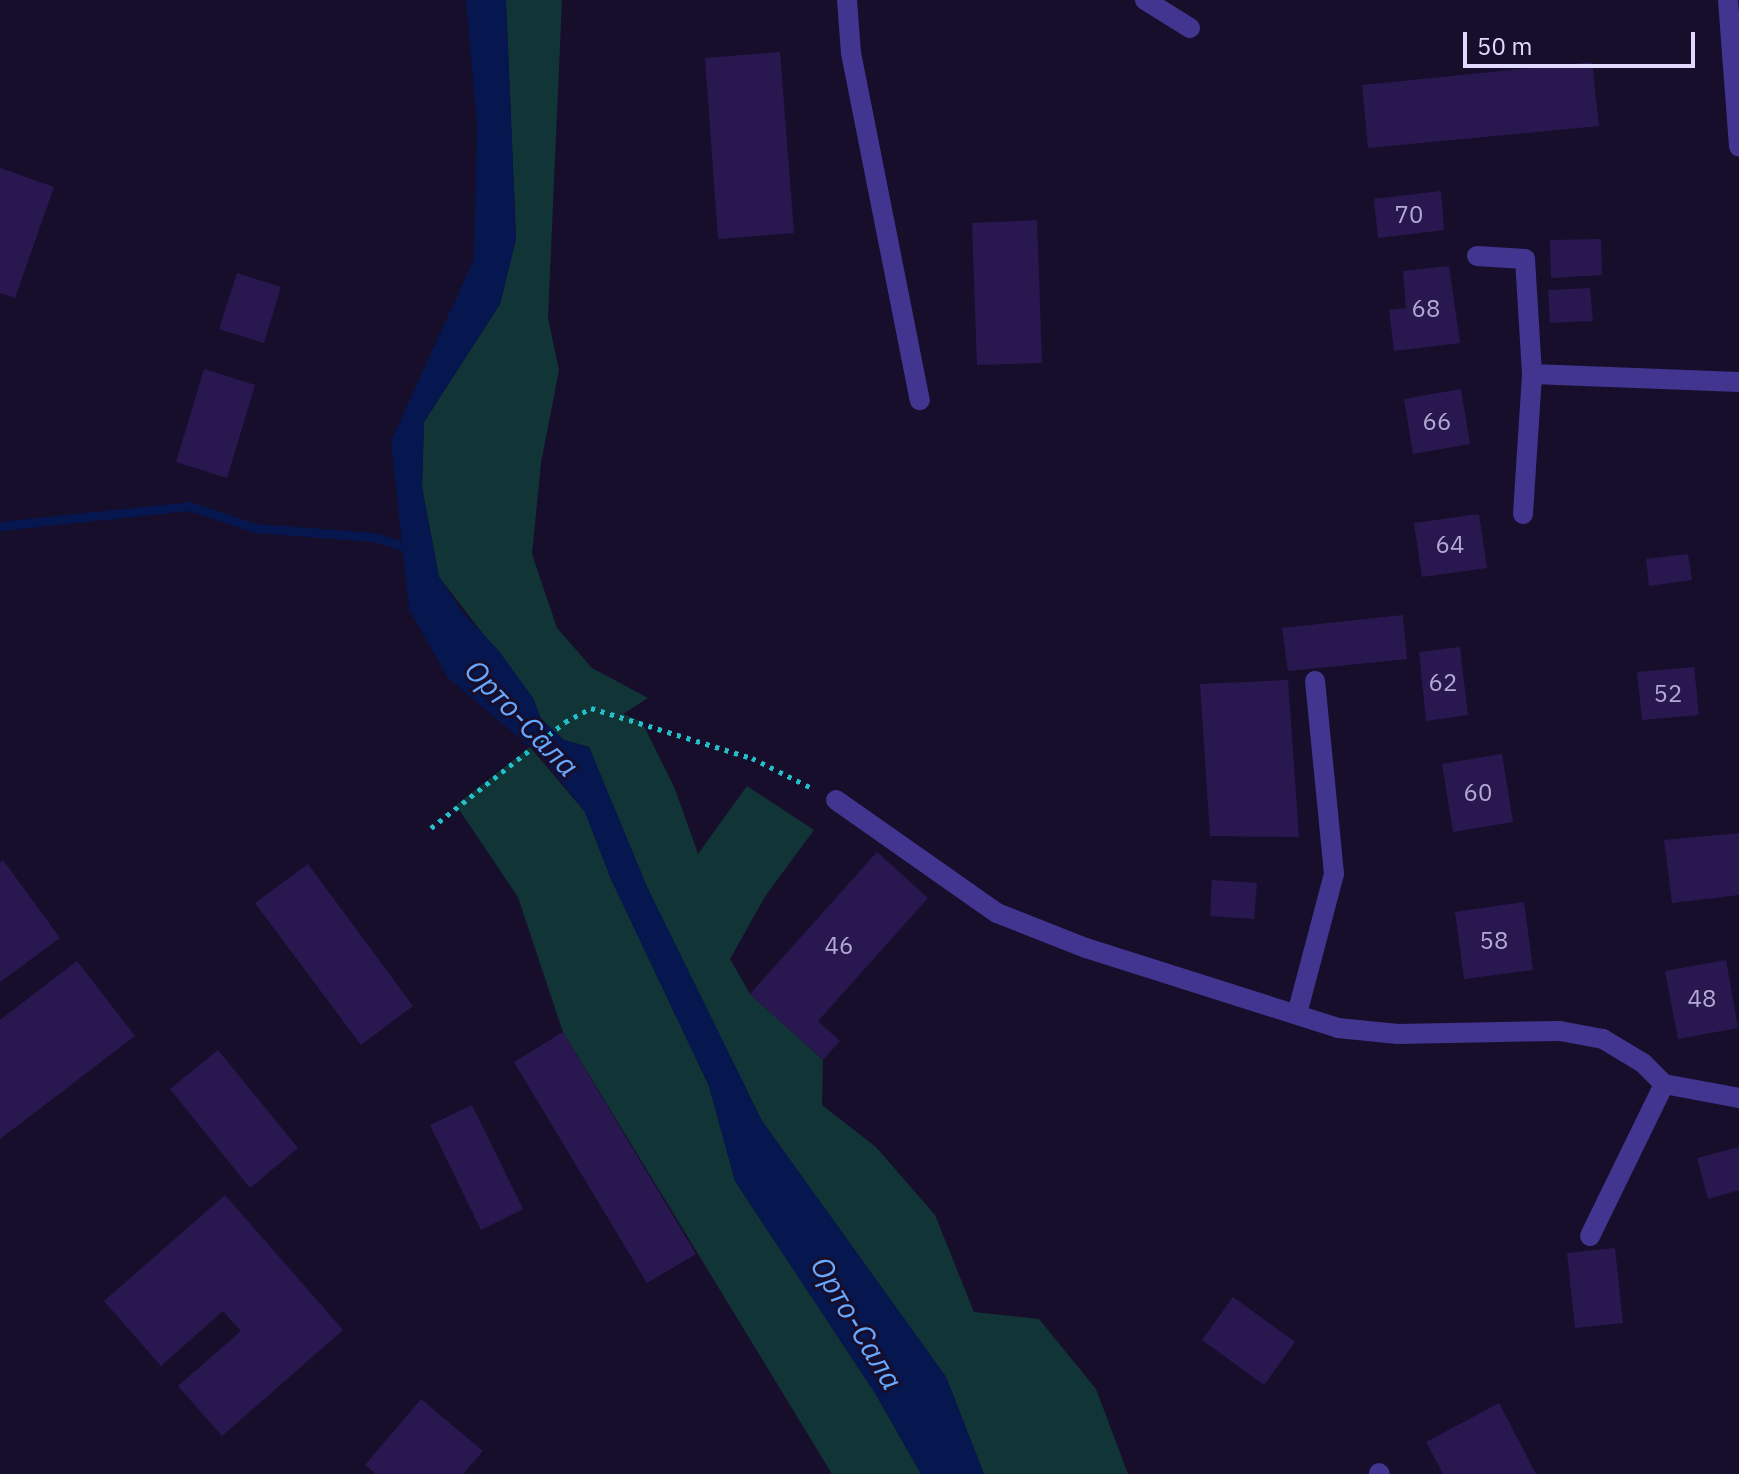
<!DOCTYPE html>
<meta charset="utf-8">
<style>
body{margin:0}
#map{position:relative;width:1739px;height:1474px;overflow:hidden;background:#170e2c;font-family:"IBM Plex Sans",sans-serif}
div>[style]{position:absolute}
[style*='--x']{left:calc(var(--x)*1px);top:calc(var(--y)*1px);width:calc(var(--w)*1px);rotate:calc(var(--a)*1deg)}
.green>*{inset:0;background:#113437}
.water>*{inset:0;background:#05174e}
.stream>*{height:9px;margin:-4.5px;padding:0 4.5px;transform-origin:4.5px;border-radius:4.5px;background:#05174e}
.building>*{inset:0;background:#29184f}
.path>*{height:5px;margin-top:-2.5px;transform-origin:0;background:repeating-linear-gradient(90deg,#23c0c9 0 4px,transparent 0 10px)}
.minor>*{height:20px;margin:-10px;padding:0 10px;transform-origin:10px;border-radius:10px;background:#423590}
span{translate:-50% -50%;white-space:nowrap;text-align:center;line-height:1.15;-webkit-text-stroke:6px #170e2c;paint-order:stroke}
.number-label{font-size:24px;color:#b4a9d3}
.number-label span{-webkit-text-stroke-width:0}
.water-label{font-size:30px;color:#67a8ff;font-style:italic}
.scale{position:absolute;left:1463px;top:32px;width:232px;height:36px;box-sizing:border-box;border:4px solid #e2d9ff;border-top:0;padding-left:10px;font-size:24px;line-height:28px;white-space:nowrap;color:#e2d9ff;-webkit-text-stroke:6px #170e2c;paint-order:stroke}
</style>
<div id="map">
<div class="green">
<i style="clip-path:polygon(506px 0,562px 0,548px 318px,559px 370px,541px 463px,532px 554px,557px 628px,592px 668px,648px 698px,623px 714px,642px 722px,675px 789px,698px 854px,747px 786px,814px 830px,766px 895px,730px 959px,750px 994px,823px 1060px,822px 1105px,876px 1147px,935px 1215px,974px 1312px,1039px 1319px,1096px 1389px,1128px 1474px,984px 1474px,946px 1377px,762px 1121px,647px 887px,589px 747px,564px 740px,541px 719px,533px 698px,439px 577px,422px 487px,424px 422px,500px 304px,516px 239px)"></i>
<i style="clip-path:polygon(530px 747px,585px 812px,611px 879px,709px 1086px,735px 1181px,875px 1393px,921px 1474px,832px 1474px,563px 1032px,518px 897px,456px 805px)"></i>
</div>
<div class="water">
<i style="clip-path:polygon(466px 0,506px 0,516px 239px,500px 304px,424px 422px,422px 487px,439px 577px,463px 613px,499px 651px,533px 698px,541px 719px,564px 740px,589px 747px,647px 887px,762px 1121px,946px 1377px,984px 1474px,921px 1474px,879px 1399px,735px 1181px,709px 1086px,611px 879px,585px 812px,541px 756px,448px 678px,409px 609px,391px 441px,474px 259px,477px 124px)"></i>
</div>
<div class="stream">
<i style="--x:0;--y:526;--w:190;--a:-6"></i>
<i style="--x:189;--y:506;--w:70;--a:18.4"></i>
<i style="--x:255;--y:528;--w:119;--a:4.3"></i>
<i style="--x:374;--y:537;--w:38;--a:17"></i>
</div>
<div class="building">
<i style="clip-path:polygon(780px 52px,794px 233px,718px 239px,705px 58px)"></i>
<i style="clip-path:polygon(1592px 62px,1599px 126px,1368px 148px,1362px 85px)"></i>
<i style="clip-path:polygon(0 168px,54px 187px,15px 298px,0 293px)"></i>
<i style="clip-path:polygon(1441px 191px,1444px 230px,1378px 238px,1374px 199px)"></i>
<i style="clip-path:polygon(1037px 220px,1042px 363px,977px 365px,972px 223px)"></i>
<i style="clip-path:polygon(1601px 239px,1602px 275px,1551px 278px,1550px 240px)"></i>
<i style="clip-path:polygon(1449px 266px,1460px 343px,1394px 351px,1389px 310px,1406px 308px,1403px 271px)"></i>
<i style="clip-path:polygon(237px 273px,281px 287px,264px 343px,219px 329px)"></i>
<i style="clip-path:polygon(1590px 288px,1593px 321px,1550px 323px,1548px 290px)"></i>
<i style="clip-path:polygon(204px 369px,255px 385px,227px 478px,176px 462px)"></i>
<i style="clip-path:polygon(1461px 389px,1470px 444px,1413px 454px,1404px 399px)"></i>
<i style="clip-path:polygon(1479px 514px,1487px 568px,1422px 577px,1414px 523px)"></i>
<i style="clip-path:polygon(1688px 554px,1692px 580px,1649px 586px,1646px 559px)"></i>
<i style="clip-path:polygon(1403px 615px,1407px 659px,1288px 671px,1282px 628px)"></i>
<i style="clip-path:polygon(1460px 647px,1468px 715px,1426px 721px,1419px 652px)"></i>
<i style="clip-path:polygon(1694px 667px,1699px 715px,1642px 720px,1637px 672px)"></i>
<i style="clip-path:polygon(1288px 680px,1299px 837px,1210px 836px,1200px 684px)"></i>
<i style="clip-path:polygon(1502px 754px,1513px 822px,1453px 832px,1442px 764px)"></i>
<i style="clip-path:polygon(1739px 833px,1739px 895px,1672px 903px,1664px 840px)"></i>
<i style="clip-path:polygon(877px 852px,928px 898px,818px 1021px,840px 1041px,823px 1060px,750px 994px)"></i>
<i style="clip-path:polygon(3px 860px,60px 938px,0 982px,0 862px)"></i>
<i style="clip-path:polygon(308px 864px,413px 1006px,361px 1045px,255px 903px)"></i>
<i style="clip-path:polygon(1212px 880px,1257px 883px,1254px 919px,1210px 916px)"></i>
<i style="clip-path:polygon(1524px 902px,1533px 970px,1464px 979px,1455px 912px)"></i>
<i style="clip-path:polygon(1726px 960px,1738px 1028px,1678px 1039px,1665px 971px)"></i>
<i style="clip-path:polygon(77px 961px,135px 1036px,0 1139px,0 1020px)"></i>
<i style="clip-path:polygon(563px 1032px,696px 1254px,647px 1283px,514px 1062px)"></i>
<i style="clip-path:polygon(218px 1050px,298px 1148px,250px 1188px,170px 1089px)"></i>
<i style="clip-path:polygon(472px 1105px,523px 1209px,481px 1230px,430px 1125px)"></i>
<i style="clip-path:polygon(1739px 1147px,1739px 1190px,1708px 1199px,1697px 1158px)"></i>
<i style="clip-path:polygon(225px 1195px,343px 1330px,222px 1436px,178px 1386px,241px 1331px,223px 1311px,161px 1366px,104px 1301px)"></i>
<i style="clip-path:polygon(1615px 1248px,1623px 1323px,1575px 1328px,1567px 1253px)"></i>
<i style="clip-path:polygon(1233px 1297px,1295px 1342px,1264px 1385px,1202px 1340px)"></i>
<i style="clip-path:polygon(421px 1399px,483px 1451px,463px 1474px,376px 1474px,365px 1465px)"></i>
<i style="clip-path:polygon(1499px 1403px,1536px 1474px,1443px 1474px,1426px 1442px)"></i>
</div>
<div class="path">
<i style="--x:431;--y:828;--w:171;--a:-38.3"></i>
<i style="--x:565;--y:722;--w:30;--a:-28"></i>
<i style="--x:591;--y:708;--w:169;--a:17.3"></i>
<i style="--x:752;--y:758;--w:69;--a:26.6"></i>
</div>
<div class="minor">
<i style="--x:847;--y:0;--w:53;--a:85.7"></i>
<i style="--x:851;--y:53;--w:354;--a:78.8"></i>
<i style="--x:1145;--y:0;--w:53;--a:31.9"></i>
<i style="--x:1728;--y:0;--w:147;--a:85.7"></i>
<i style="--x:1477;--y:256;--w:48;--a:3.6"></i>
<i style="--x:1525;--y:259;--w:115;--a:86.5"></i>
<i style="--x:1532;--y:374;--w:207;--a:2.2"></i>
<i style="--x:1523;--y:514;--w:140;--a:-86.3"></i>
<i style="--x:836;--y:800;--w:197;--a:35.1"></i>
<i style="--x:997;--y:913;--w:96;--a:21.5"></i>
<i style="--x:1086;--y:948;--w:264;--a:17.6"></i>
<i style="--x:1338;--y:1028;--w:60;--a:5.7"></i>
<i style="--x:1398;--y:1034;--w:162;--a:-1.1"></i>
<i style="--x:1560;--y:1031;--w:44;--a:10.5"></i>
<i style="--x:1603;--y:1039;--w:47;--a:31"></i>
<i style="--x:1643;--y:1063;--w:30;--a:45"></i>
<i style="--x:1297;--y:1014;--w:145;--a:-75.2"></i>
<i style="--x:1334;--y:874;--w:194;--a:-95.6"></i>
<i style="--x:1590;--y:1236;--w:169;--a:-64"></i>
<i style="--x:1664;--y:1084;--w:76;--a:10.6"></i>
<i style="--x:1379;--y:1473;--w:1;--a:45"></i>
</div>
<div class="number-label">
<span style="left:1409px;top:215px">70</span>
<span style="left:1426px;top:309px">68</span>
<span style="left:1437px;top:422px">66</span>
<span style="left:1450px;top:545px">64</span>
<span style="left:1443px;top:683px">62</span>
<span style="left:1668px;top:694px">52</span>
<span style="left:1478px;top:793px">60</span>
<span style="left:1494px;top:941px">58</span>
<span style="left:839px;top:946px">46</span>
<span style="left:1702px;top:999px">48</span>
</div>
<div class="water-label">
<span style="left:522px;top:718px;rotate:46deg">Орто-Сала</span>
<span style="left:857px;top:1323px;rotate:59deg">Орто-Сала</span>
</div>
<div class="scale">50 m</div>
</div>
